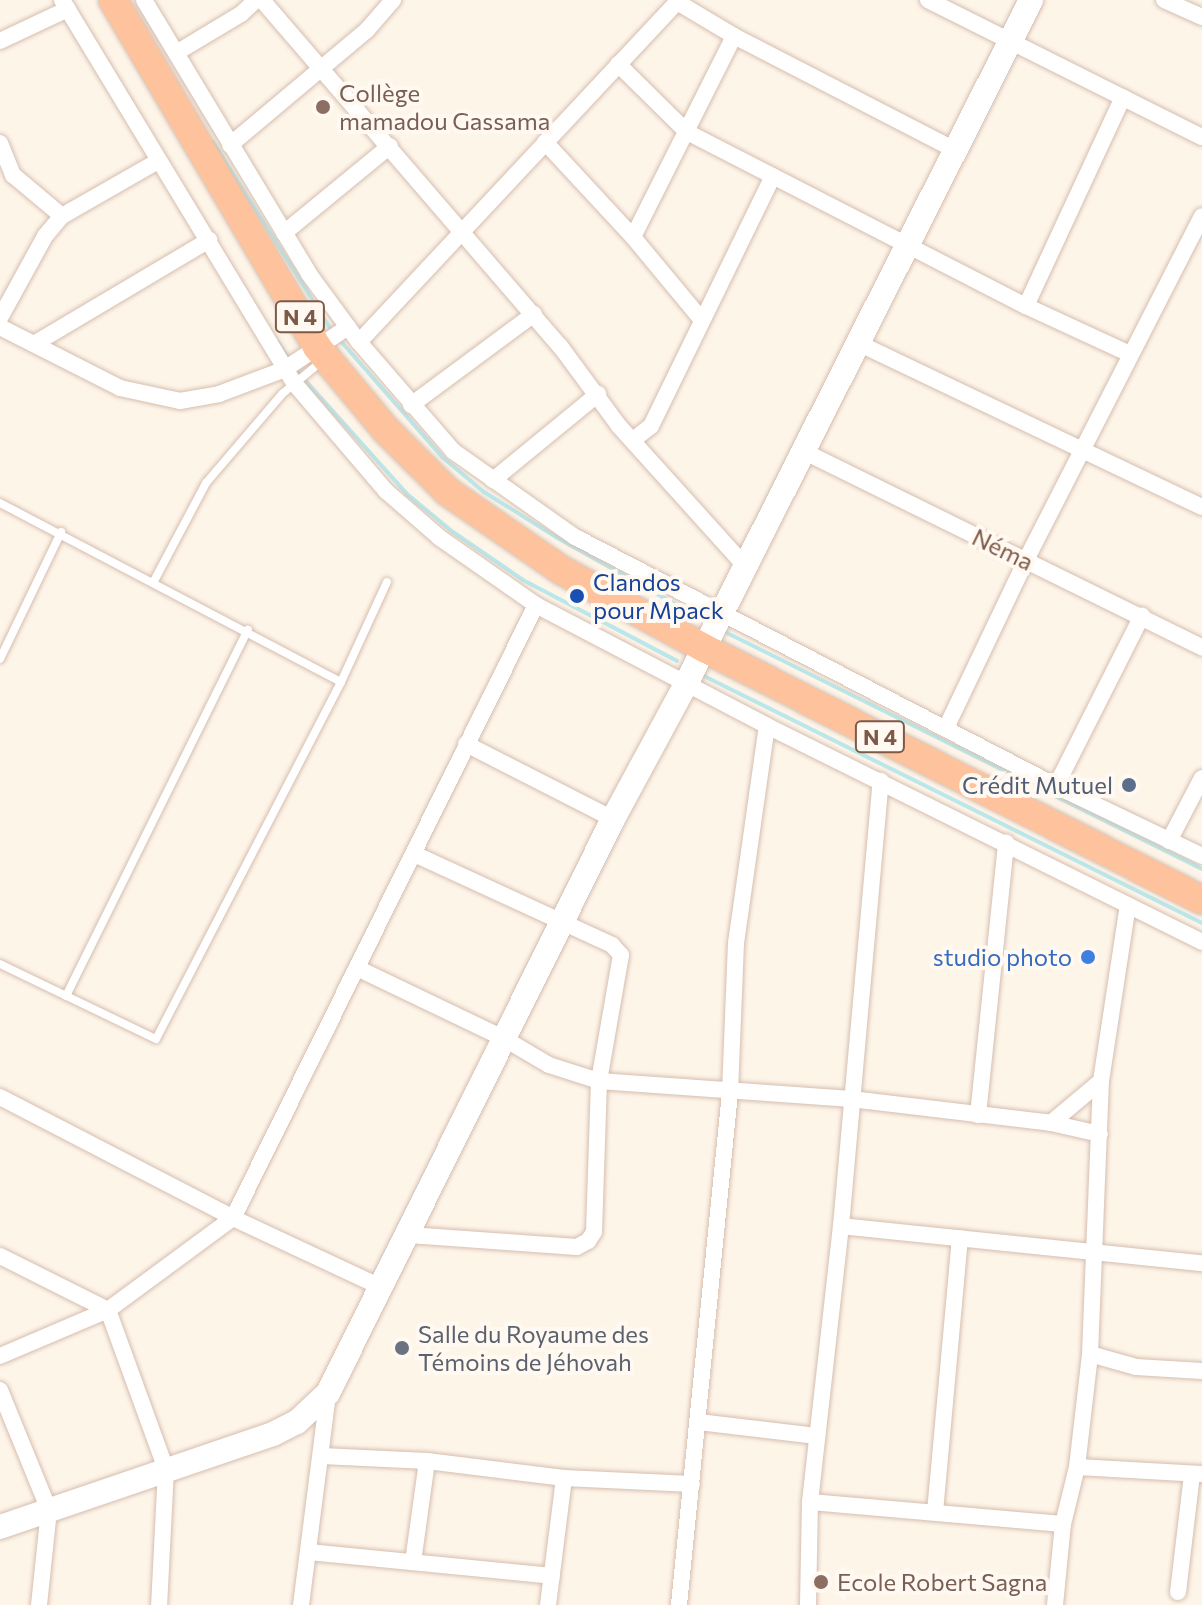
<!DOCTYPE html>
<meta charset="utf-8">
<style>
body{margin:0}
#map{position:relative;width:1202px;height:1605px;overflow:hidden;background:#fef5e9;font-family:Commissioner,sans-serif}
div>[style]{position:absolute}
[style*='--x']{left:calc(var(--x)*1px);top:calc(var(--y)*1px);width:calc(var(--w)*1px);rotate:calc(var(--a)*1deg)}
.stream>*{height:4px;margin:-2px;padding:0 2px;transform-origin:2px;border-radius:2px;background:#bae7eb}
.roads{filter:drop-shadow(0 0 2px #d5beaf) drop-shadow(0 0 2px #d5beaf)}
.service>*{height:8px;margin:-4px;padding:0 4px;transform-origin:4px;border-radius:4px;background:#fff}
.minor>*{height:16px;margin:-8px;padding:0 8px;transform-origin:8px;border-radius:8px;background:#fff}
.secondary>*{height:24px;margin:-12px;padding:0 12px;transform-origin:12px;border-radius:12px;background:#fff}
.trunk>*{height:28px;margin:-14px;padding:0 14px;transform-origin:14px;border-radius:14px;background:#fec39c}
.dots>*{width:22px;height:22px;translate:-50% -50%;box-sizing:border-box;border:4px solid #fff9f1;border-radius:50%}
span{translate:-50% -50%;white-space:nowrap;text-align:center;line-height:1.15;-webkit-text-stroke:8px #fff9f1;paint-order:stroke}
.shield-label span{padding:2px 6px;background:#fff9f1;border:2px solid;border-radius:6px;-webkit-text-stroke-width:0}
.shield-label{font-size:22px;color:#7d5948;font-weight:700}
.education-label{font-size:24px;color:#785e54}
.left{translate:0 -50%;text-align:left}
.street-label{font-size:24px;color:#7d5948}
.transit-label{font-size:24px;color:#164399}
.service-label{font-size:24px;color:#4e5e75}
.right{translate:-100% -50%;text-align:right}
.shop-label{font-size:24px;color:#366cbe}
.worship-label{font-size:24px;color:#5b616d}
</style>
<div id="map">
<div class="stream">
<i style="--x:213;--y:142;--w:223;--a:57.8"></i>
<i style="--x:338;--y:338;--w:158;--a:48.8"></i>
<i style="--x:442;--y:457;--w:55;--a:39.8"></i>
<i style="--x:484;--y:492;--w:85;--a:32"></i>
<i style="--x:556;--y:537;--w:165;--a:29.4"></i>
<i style="--x:278;--y:342;--w:24;--a:57"></i>
<i style="--x:295;--y:369;--w:168;--a:48.1"></i>
<i style="--x:407;--y:494;--w:60;--a:39.6"></i>
<i style="--x:453;--y:532;--w:85;--a:34.4"></i>
<i style="--x:523;--y:580;--w:174;--a:27.7"></i>
<i style="--x:725;--y:632;--w:533;--a:26.42"></i>
<i style="--x:702;--y:675;--w:558;--a:26.38"></i>
</div>
<div class="roads">
<div class="service">
<i style="--x:0;--y:503;--w:385;--a:27.7"></i>
<i style="--x:154;--y:581;--w:111;--a:-62"></i>
<i style="--x:206;--y:483;--w:117;--a:-49.5"></i>
<i style="--x:282;--y:394;--w:52;--a:-39.5"></i>
<i style="--x:0;--y:659;--w:141;--a:-64.3"></i>
<i style="--x:0;--y:964;--w:173;--a:25.7"></i>
<i style="--x:156;--y:1039;--w:402;--a:-62.6"></i>
<i style="--x:341;--y:682;--w:110;--a:-65.3"></i>
<i style="--x:66;--y:996;--w:409;--a:-63.6"></i>
</div>
<div class="minor">
<i style="--x:62;--y:0;--w:448;--a:58.8"></i>
<i style="--x:294;--y:383;--w:142;--a:49.6"></i>
<i style="--x:386;--y:491;--w:72;--a:41"></i>
<i style="--x:440;--y:538;--w:117;--a:34.9"></i>
<i style="--x:536;--y:605;--w:261;--a:27.6"></i>
<i style="--x:767;--y:726;--w:486;--a:26.4"></i>
<i style="--x:144;--y:0;--w:320;--a:58.9"></i>
<i style="--x:309;--y:274;--w:84;--a:53.7"></i>
<i style="--x:359;--y:342;--w:144;--a:49.2"></i>
<i style="--x:453;--y:451;--w:149;--a:35.2"></i>
<i style="--x:575;--y:537;--w:542;--a:27.37"></i>
<i style="--x:1056;--y:786;--w:162;--a:25.6"></i>
<i style="--x:262;--y:0;--w:457;--a:49.3"></i>
<i style="--x:560;--y:346;--w:99;--a:53.6"></i>
<i style="--x:619;--y:426;--w:188;--a:48"></i>
<i style="--x:928;--y:0;--w:306;--a:26.6"></i>
<i style="--x:1164;--y:0;--w:42;--a:24.1"></i>
<i style="--x:677;--y:2;--w:66;--a:30.8"></i>
<i style="--x:734;--y:36;--w:249;--a:27.3"></i>
<i style="--x:0;--y:41;--w:75;--a:-25.2"></i>
<i style="--x:176;--y:53;--w:76;--a:-31"></i>
<i style="--x:241;--y:14;--w:21;--a:-43"></i>
<i style="--x:618;--y:64;--w:97;--a:44.6"></i>
<i style="--x:687;--y:132;--w:381;--a:27.2"></i>
<i style="--x:1026;--y:306;--w:115;--a:24.8"></i>
<i style="--x:545;--y:142;--w:129;--a:47.2"></i>
<i style="--x:633;--y:237;--w:107;--a:50.3"></i>
<i style="--x:0;--y:143;--w:35;--a:68"></i>
<i style="--x:13;--y:175;--w:64;--a:39.9"></i>
<i style="--x:62;--y:216;--w:111;--a:-29.8"></i>
<i style="--x:230;--y:145;--w:179;--a:-40"></i>
<i style="--x:367;--y:30;--w:40;--a:-49"></i>
<i style="--x:284;--y:233;--w:137;--a:-39.4"></i>
<i style="--x:633;--y:237;--w:225;--a:-63.3"></i>
<i style="--x:1026;--y:306;--w:230;--a:-65.1"></i>
<i style="--x:0;--y:318;--w:94;--a:-61.2"></i>
<i style="--x:45;--y:236;--w:26;--a:-50"></i>
<i style="--x:0;--y:327;--w:135;--a:26.9"></i>
<i style="--x:120;--y:388;--w:61;--a:12.2"></i>
<i style="--x:180;--y:401;--w:40;--a:-10"></i>
<i style="--x:219;--y:394;--w:71;--a:-20.7"></i>
<i style="--x:285;--y:369;--w:76;--a:-33.7"></i>
<i style="--x:359;--y:342;--w:468;--a:-46.9"></i>
<i style="--x:858;--y:343;--w:381;--a:25.5"></i>
<i style="--x:34;--y:344;--w:204;--a:-30.7"></i>
<i style="--x:411;--y:405;--w:153;--a:-36.5"></i>
<i style="--x:633;--y:440;--w:23;--a:-38"></i>
<i style="--x:651;--y:426;--w:278;--a:-64"></i>
<i style="--x:803;--y:451;--w:445;--a:26.2"></i>
<i style="--x:493;--y:480;--w:136;--a:-39.3"></i>
<i style="--x:946;--y:728;--w:186;--a:-64.5"></i>
<i style="--x:1026;--y:560;--w:386;--a:-62.9"></i>
<i style="--x:466;--y:744;--w:165;--a:27"></i>
<i style="--x:1056;--y:786;--w:191;--a:-63.2"></i>
<i style="--x:1169;--y:841;--w:71;--a:-62.4"></i>
<i style="--x:357;--y:968;--w:162;--a:25.6"></i>
<i style="--x:503;--y:1038;--w:53;--a:30.4"></i>
<i style="--x:549;--y:1065;--w:52;--a:17.7"></i>
<i style="--x:599;--y:1081;--w:253;--a:4.1"></i>
<i style="--x:851;--y:1099;--w:201;--a:6.8"></i>
<i style="--x:1051;--y:1123;--w:50;--a:12.7"></i>
<i style="--x:0;--y:1097;--w:263;--a:27.4"></i>
<i style="--x:233;--y:1218;--w:684;--a:-63.7"></i>
<i style="--x:978;--y:1115;--w:274;--a:-84.1"></i>
<i style="--x:1051;--y:1123;--w:65;--a:-40"></i>
<i style="--x:841;--y:1226;--w:363;--a:5.9"></i>
<i style="--x:409;--y:1235;--w:168;--a:4.1"></i>
<i style="--x:577;--y:1247;--w:13;--a:-29"></i>
<i style="--x:588;--y:1241;--w:11;--a:-56"></i>
<i style="--x:594;--y:1232;--w:151;--a:-88.1"></i>
<i style="--x:599;--y:1081;--w:128;--a:-80.1"></i>
<i style="--x:621;--y:955;--w:13;--a:-132"></i>
<i style="--x:612;--y:945;--w:218;--a:-155.3"></i>
<i style="--x:0;--y:1256;--w:121;--a:26.6"></i>
<i style="--x:108;--y:1310;--w:169;--a:70"></i>
<i style="--x:166;--y:1469;--w:136;--a:92.9"></i>
<i style="--x:1090;--y:1354;--w:48;--a:15.8"></i>
<i style="--x:1136;--y:1367;--w:66;--a:3.5"></i>
<i style="--x:0;--y:1356;--w:117;--a:-23.1"></i>
<i style="--x:108;--y:1310;--w:155;--a:-36.4"></i>
<i style="--x:233;--y:1218;--w:166;--a:25"></i>
<i style="--x:0;--y:1390;--w:130;--a:67.8"></i>
<i style="--x:49;--y:1510;--w:96;--a:96"></i>
<i style="--x:698;--y:1422;--w:120;--a:6.7"></i>
<i style="--x:322;--y:1456;--w:105;--a:2.7"></i>
<i style="--x:427;--y:1461;--w:138;--a:7.1"></i>
<i style="--x:564;--y:1478;--w:128;--a:2.7"></i>
<i style="--x:1077;--y:1467;--w:125;--a:3.2"></i>
<i style="--x:810;--y:1502;--w:254;--a:5"></i>
<i style="--x:935;--y:1512;--w:275;--a:-84.8"></i>
<i style="--x:309;--y:1552;--w:244;--a:5.6"></i>
<i style="--x:413;--y:1562;--w:102;--a:-82.1"></i>
<i style="--x:1178;--y:1592;--w:119;--a:-83.2"></i>
<i style="--x:301;--y:1605;--w:214;--a:-82.7"></i>
<i style="--x:548;--y:1605;--w:128;--a:-82.8"></i>
<i style="--x:679;--y:1605;--w:516;--a:-84.32"></i>
<i style="--x:730;--y:1092;--w:149;--a:-87.7"></i>
<i style="--x:736;--y:943;--w:219;--a:-81.9"></i>
<i style="--x:808;--y:1605;--w:103;--a:-88.9"></i>
<i style="--x:810;--y:1502;--w:278;--a:-83.6"></i>
<i style="--x:841;--y:1226;--w:447;--a:-84.9"></i>
<i style="--x:1055;--y:1605;--w:81;--a:-84.4"></i>
<i style="--x:1063;--y:1524;--w:59;--a:-76.2"></i>
<i style="--x:1077;--y:1467;--w:114;--a:-83.4"></i>
<i style="--x:1090;--y:1354;--w:273;--a:-87.7"></i>
<i style="--x:1101;--y:1081;--w:178;--a:-81.3"></i>
</div>
<div class="secondary">
<i style="--x:0;--y:1527;--w:288;--a:-18.8"></i>
<i style="--x:273;--y:1434;--w:27;--a:-27"></i>
<i style="--x:297;--y:1422;--w:42;--a:-43.1"></i>
<i style="--x:328;--y:1393;--w:641;--a:-63.59"></i>
<i style="--x:613;--y:819;--w:153;--a:-61.6"></i>
<i style="--x:686;--y:684;--w:766;--a:-63.23"></i>
</div>
<div class="trunk">
<i style="--x:113;--y:0;--w:403;--a:59.5"></i>
<i style="--x:317;--y:347;--w:108;--a:50.3"></i>
<i style="--x:386;--y:430;--w:88;--a:45"></i>
<i style="--x:448;--y:492;--w:137;--a:34.6"></i>
<i style="--x:561;--y:570;--w:163;--a:28.6"></i>
<i style="--x:704;--y:648;--w:558;--a:26.84"></i>
</div>
</div>
<div class="dots">
<i style="left:323px;top:107px;background:#8d6e63"></i>
<i style="left:577px;top:596px;background:#1a4fb4"></i>
<i style="left:1129px;top:785px;background:#5c6f8a"></i>
<i style="left:1088px;top:957px;background:#3f7fe0"></i>
<i style="left:402px;top:1348px;background:#6b7280"></i>
<i style="left:821px;top:1582px;background:#8d6e63"></i>
</div>
<div class="shield-label">
<span style="left:300px;top:317px">N 4</span>
<span style="left:880px;top:737px">N 4</span>
</div>
<div class="education-label">
<span class="left" style="left:339px;top:107px">Collège<br>mamadou Gassama</span>
<span class="left" style="left:837px;top:1582px">Ecole Robert Sagna</span>
</div>
<div class="street-label">
<span style="left:1003px;top:549px;rotate:26deg">Néma</span>
</div>
<div class="transit-label">
<span class="left" style="left:593px;top:596px">Clandos<br>pour Mpack</span>
</div>
<div class="service-label">
<span class="right" style="left:1113px;top:785px">Crédit Mutuel</span>
</div>
<div class="shop-label">
<span class="right" style="left:1072px;top:957px">studio photo</span>
</div>
<div class="worship-label">
<span class="left" style="left:418px;top:1348px">Salle du Royaume des<br>Témoins de Jéhovah</span>
</div>
</div>
